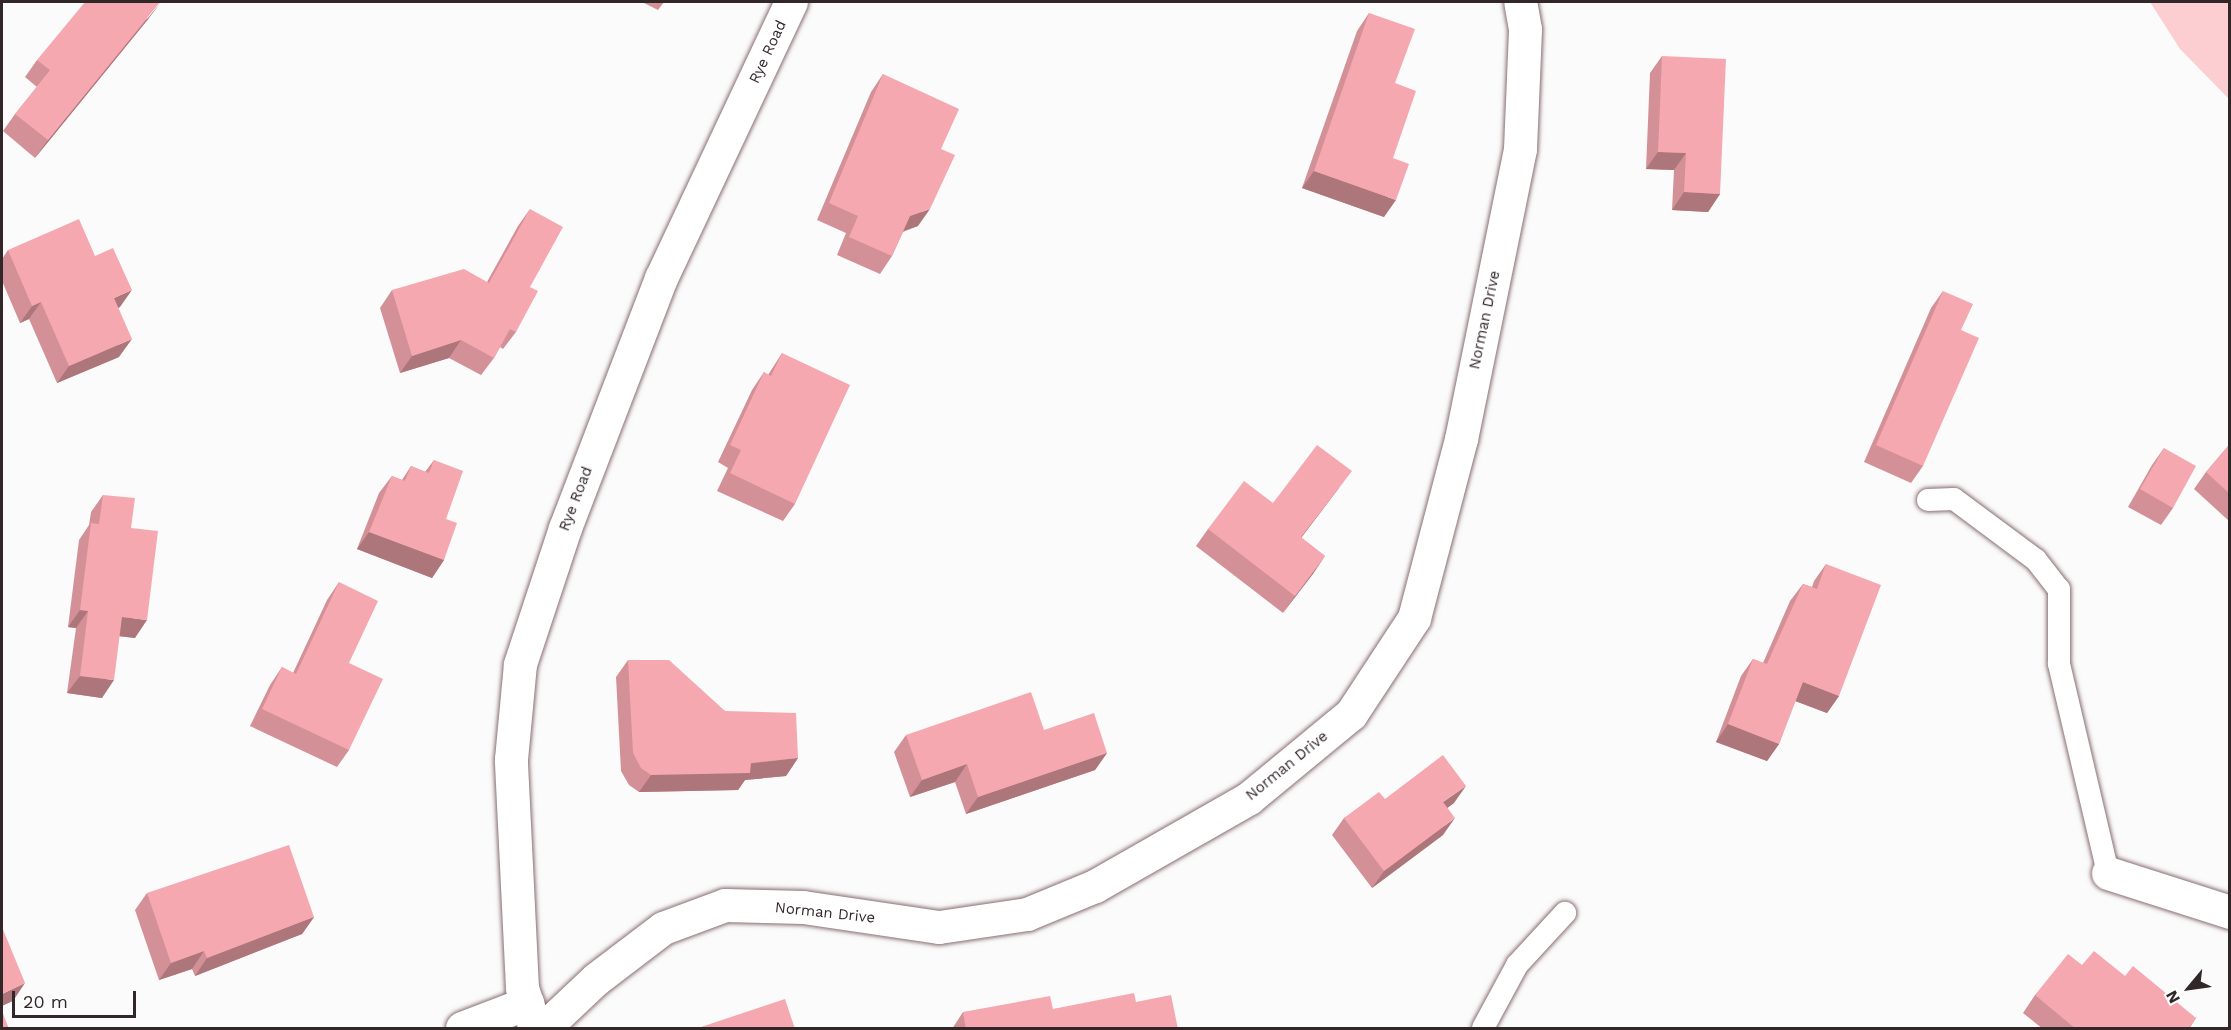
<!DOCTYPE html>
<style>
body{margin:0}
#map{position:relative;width:2231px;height:1030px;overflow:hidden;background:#fbfbfb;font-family:"Work Sans",sans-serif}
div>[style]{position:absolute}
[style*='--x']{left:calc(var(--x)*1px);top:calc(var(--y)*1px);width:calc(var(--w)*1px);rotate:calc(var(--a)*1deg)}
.green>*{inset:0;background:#fcced2}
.roads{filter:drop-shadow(0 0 2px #896e71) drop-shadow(0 0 2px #896e71)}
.service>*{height:22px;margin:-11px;padding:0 11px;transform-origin:11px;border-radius:11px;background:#fff}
.minor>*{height:33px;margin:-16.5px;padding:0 16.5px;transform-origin:16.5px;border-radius:16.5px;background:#fff}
.wall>*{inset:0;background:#d49097}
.shaded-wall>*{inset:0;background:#ac767b}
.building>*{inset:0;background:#f6a8b0}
span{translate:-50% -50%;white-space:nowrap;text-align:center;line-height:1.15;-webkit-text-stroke:4.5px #fff;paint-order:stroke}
.street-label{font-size:15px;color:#322728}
.frame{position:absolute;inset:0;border:3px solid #322728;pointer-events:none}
.north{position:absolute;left:2159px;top:958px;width:60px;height:60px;-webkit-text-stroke:4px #fff;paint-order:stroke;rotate:241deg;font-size:16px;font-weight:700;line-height:24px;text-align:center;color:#322728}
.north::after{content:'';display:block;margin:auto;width:21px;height:27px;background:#322728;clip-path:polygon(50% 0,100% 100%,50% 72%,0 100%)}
.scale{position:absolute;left:12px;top:991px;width:124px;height:27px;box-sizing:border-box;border:3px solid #322728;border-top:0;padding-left:8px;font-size:18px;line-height:21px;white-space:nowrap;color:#322728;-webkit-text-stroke:4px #fff;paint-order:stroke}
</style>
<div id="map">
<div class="green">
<i style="clip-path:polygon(2150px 2px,2229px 2px,2229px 99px,2180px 49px)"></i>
</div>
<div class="roads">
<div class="service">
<i style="--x:1928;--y:500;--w:26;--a:-2"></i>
<i style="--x:1954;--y:499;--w:102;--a:36.6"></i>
<i style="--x:2036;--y:560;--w:37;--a:52"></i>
<i style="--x:2059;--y:589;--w:75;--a:90"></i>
<i style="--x:2059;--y:664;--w:215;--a:76.8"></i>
<i style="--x:1483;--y:1028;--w:72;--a:-61.6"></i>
<i style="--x:1517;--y:965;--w:71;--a:-47.3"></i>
</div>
<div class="minor">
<i style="--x:2108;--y:873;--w:128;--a:17.7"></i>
<i style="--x:462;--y:1028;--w:70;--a:-21"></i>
<i style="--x:535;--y:1028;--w:42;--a:-108"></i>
<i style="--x:522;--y:988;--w:229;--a:-92.8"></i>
<i style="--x:511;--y:759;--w:95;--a:-84.6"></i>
<i style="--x:520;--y:664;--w:143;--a:-71.7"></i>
<i style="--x:565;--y:528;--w:268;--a:-69"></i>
<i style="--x:661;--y:278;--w:305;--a:-64.8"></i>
<i style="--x:544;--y:1028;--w:71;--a:-43.3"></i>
<i style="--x:596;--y:979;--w:84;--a:-37.3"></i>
<i style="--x:663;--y:928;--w:66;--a:-20.4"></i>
<i style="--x:725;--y:905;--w:78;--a:1.5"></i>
<i style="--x:803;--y:907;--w:137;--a:8.4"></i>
<i style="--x:939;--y:927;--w:89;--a:-8.4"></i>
<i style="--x:1027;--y:914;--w:74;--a:-22.4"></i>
<i style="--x:1095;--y:886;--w:177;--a:-29.7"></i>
<i style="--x:1249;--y:798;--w:132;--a:-39.5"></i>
<i style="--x:1351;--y:714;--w:115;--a:-56.7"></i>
<i style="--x:1414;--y:618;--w:185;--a:-75.3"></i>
<i style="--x:1461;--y:439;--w:296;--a:-78.5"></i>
<i style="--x:1520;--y:149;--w:120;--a:-87.6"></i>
<i style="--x:1525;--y:29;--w:27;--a:-100"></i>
</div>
</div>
<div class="wall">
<i style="clip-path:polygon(642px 2px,664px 2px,658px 10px)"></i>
<i style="clip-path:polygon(1369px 13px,1395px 83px,1393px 158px,1384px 217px,1302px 188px,1357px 31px)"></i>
<i style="clip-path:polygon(149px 18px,35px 158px,3px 131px,15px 114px,37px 87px,25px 77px,37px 60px)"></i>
<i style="clip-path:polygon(1662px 56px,1720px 194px,1708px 212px,1672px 210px,1674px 170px,1646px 169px,1650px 73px)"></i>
<i style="clip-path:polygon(883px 74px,941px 149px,918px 226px,903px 232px,892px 256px,880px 274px,837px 255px,846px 233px,817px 220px,871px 92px)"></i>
<i style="clip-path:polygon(530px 209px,530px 287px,516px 332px,503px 349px,500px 347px,494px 358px,481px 375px,449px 358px,400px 373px,380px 308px,392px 290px,487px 282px,518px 226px)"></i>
<i style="clip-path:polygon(8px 250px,120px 307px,118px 308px,119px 357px,57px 383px,29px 319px,20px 323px,2px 281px,2px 259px)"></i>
<i style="clip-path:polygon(1943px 291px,1923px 466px,1911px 483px,1864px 462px,1931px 308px)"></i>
<i style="clip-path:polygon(782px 353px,795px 504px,783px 521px,717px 491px,728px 468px,718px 462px,752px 390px,764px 372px,768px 375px)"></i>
<i style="clip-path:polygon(2229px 445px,2229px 521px,2194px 489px,2206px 472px)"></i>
<i style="clip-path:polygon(2164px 448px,2173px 508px,2161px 525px,2128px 507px,2152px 465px)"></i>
<i style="clip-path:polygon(434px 460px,446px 519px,444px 560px,432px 578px,357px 549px,379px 493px,392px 476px,402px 480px,411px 466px,425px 472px)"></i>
<i style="clip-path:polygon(1339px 488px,1301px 538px,1325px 556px,1283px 613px,1196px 546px,1208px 529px,1273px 503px)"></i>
<i style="clip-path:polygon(103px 495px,131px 528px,135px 638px,119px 636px,102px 698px,67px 693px,76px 628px,68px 627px,79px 540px,89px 525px,91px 512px)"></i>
<i style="clip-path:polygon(1826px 564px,1839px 696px,1827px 713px,1795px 701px,1779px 744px,1767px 761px,1716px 742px,1741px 676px,1753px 659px,1763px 663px,1790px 601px,1803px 584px,1812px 587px,1814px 581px)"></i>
<i style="clip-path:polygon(339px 582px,349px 663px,349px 750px,337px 767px,250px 726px,270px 685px,282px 667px,293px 673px,327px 600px)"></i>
<i style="clip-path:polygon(628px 660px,725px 711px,798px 758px,786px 776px,745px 780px,738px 790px,639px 792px,629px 785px,621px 771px,616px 677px)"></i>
<i style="clip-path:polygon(1044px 730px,1107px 753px,1095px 770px,966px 814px,955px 782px,910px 797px,894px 752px,906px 735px)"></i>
<i style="clip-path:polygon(1385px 799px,1454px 803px,1447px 808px,1443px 835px,1372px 888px,1332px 835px,1344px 818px)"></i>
<i style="clip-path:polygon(147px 893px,314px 917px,302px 934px,195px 976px,192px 969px,159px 980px,135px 910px)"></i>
<i style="clip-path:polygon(2082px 965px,2125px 976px,2196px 1018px,2189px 1029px,2043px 1029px,2023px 1013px,2035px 995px)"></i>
<i style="clip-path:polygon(1136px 1002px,1178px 1029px,952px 1029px,963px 1012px,1053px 1009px)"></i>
</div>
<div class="shaded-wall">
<i style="clip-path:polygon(161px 2px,149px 18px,35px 158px,48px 140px)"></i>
<i style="clip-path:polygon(1658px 152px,1686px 153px,1674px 170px,1646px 169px)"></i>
<i style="clip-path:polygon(1314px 171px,1396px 200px,1384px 217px,1302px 188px)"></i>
<i style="clip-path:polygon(1684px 192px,1720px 194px,1708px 212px,1672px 210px)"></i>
<i style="clip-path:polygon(930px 209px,918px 226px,897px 233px,910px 216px)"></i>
<i style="clip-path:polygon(132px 290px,120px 307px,101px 315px,114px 298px)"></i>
<i style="clip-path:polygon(41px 302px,29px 319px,20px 323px,32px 306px)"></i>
<i style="clip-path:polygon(132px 339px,119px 357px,57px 383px,69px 366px)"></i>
<i style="clip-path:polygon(461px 340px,449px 358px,400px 373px,412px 356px)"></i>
<i style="clip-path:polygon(1352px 471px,1339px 488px,1288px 555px,1301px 537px)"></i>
<i style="clip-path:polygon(369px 532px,444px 560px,432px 578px,357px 549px)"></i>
<i style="clip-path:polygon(1325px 556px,1313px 574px,1283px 613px,1295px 596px)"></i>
<i style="clip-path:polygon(80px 610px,88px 611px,76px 628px,68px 627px)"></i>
<i style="clip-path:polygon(122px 617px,147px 620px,135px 638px,109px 635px)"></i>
<i style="clip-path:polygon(80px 676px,114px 680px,102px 698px,67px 693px)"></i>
<i style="clip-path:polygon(1803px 682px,1839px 696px,1827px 713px,1790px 699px)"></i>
<i style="clip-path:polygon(1728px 724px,1779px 744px,1767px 761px,1716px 742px)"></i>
<i style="clip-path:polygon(1107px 753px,1095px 770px,966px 814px,978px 797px)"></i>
<i style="clip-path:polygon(798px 758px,786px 776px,745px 780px,738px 790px,639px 792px,651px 775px)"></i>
<i style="clip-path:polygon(967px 764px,955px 782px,910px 797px,922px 780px)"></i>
<i style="clip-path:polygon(1466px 786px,1454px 803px,1431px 820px,1443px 802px)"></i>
<i style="clip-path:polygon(1455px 818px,1443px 835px,1372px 888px,1384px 871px)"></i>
<i style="clip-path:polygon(314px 917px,302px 934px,195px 976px,207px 958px)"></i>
<i style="clip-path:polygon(204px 951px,192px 969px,159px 980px,171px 963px)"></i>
<i style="clip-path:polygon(25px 983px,13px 1001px,2px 1006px,2px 994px)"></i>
</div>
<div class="building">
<i style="clip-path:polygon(85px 2px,160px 2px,48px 140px,15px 114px,50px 70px,37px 60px)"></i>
<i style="clip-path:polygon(1369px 13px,1415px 29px,1395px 83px,1416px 91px,1393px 158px,1409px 164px,1396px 200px,1314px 171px)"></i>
<i style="clip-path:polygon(1662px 56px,1726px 59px,1720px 194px,1684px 192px,1686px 153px,1658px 152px)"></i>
<i style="clip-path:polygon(883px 74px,959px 109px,941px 149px,955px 155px,930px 209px,910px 216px,892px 256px,849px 237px,858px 216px,829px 203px)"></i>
<i style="clip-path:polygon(530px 209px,563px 227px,530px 287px,538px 291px,516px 332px,510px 329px,494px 358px,461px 340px,412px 356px,392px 290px,464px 269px,489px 283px)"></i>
<i style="clip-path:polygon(79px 219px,95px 256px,113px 248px,132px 290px,114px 298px,132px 339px,69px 366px,41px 302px,32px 306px,8px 250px)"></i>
<i style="clip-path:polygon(1943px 291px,1973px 304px,1961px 330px,1979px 338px,1923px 466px,1876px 445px)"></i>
<i style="clip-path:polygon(782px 353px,850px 385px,795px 504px,730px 473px,741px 450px,730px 445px,764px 372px,771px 376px)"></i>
<i style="clip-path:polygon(1317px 445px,1352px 471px,1301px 537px,1325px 556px,1295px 596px,1208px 529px,1244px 481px,1273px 503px)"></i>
<i style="clip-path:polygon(2229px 445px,2229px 493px,2206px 472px)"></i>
<i style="clip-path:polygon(2164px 448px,2196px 466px,2173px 508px,2140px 489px)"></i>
<i style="clip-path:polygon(434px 460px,463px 471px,446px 519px,457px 523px,444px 560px,369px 532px,392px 476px,405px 481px,411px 466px,429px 473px)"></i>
<i style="clip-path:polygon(103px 495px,135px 498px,131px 528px,158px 531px,147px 620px,122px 617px,114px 680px,80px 676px,88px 611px,80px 610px,91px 523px,99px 524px)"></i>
<i style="clip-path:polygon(1826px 564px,1881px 585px,1839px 696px,1803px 682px,1779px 744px,1728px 724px,1753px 659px,1767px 664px,1803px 584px,1817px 589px)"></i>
<i style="clip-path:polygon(339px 582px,378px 601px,349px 663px,383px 679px,349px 750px,262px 709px,282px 667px,296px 674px)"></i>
<i style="clip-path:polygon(628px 660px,669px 660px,725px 711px,796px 713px,798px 758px,751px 763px,750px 773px,651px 775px,641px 768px,633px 753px)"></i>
<i style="clip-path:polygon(1031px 692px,1044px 730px,1094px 713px,1107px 753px,978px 797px,967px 764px,922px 780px,906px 735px)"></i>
<i style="clip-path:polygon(1443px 755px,1466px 786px,1443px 802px,1455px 818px,1384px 871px,1344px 818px,1379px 792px,1385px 799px)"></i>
<i style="clip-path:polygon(289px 845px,314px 917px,207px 958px,204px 951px,171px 963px,147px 893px)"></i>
<i style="clip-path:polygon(2px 927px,25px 983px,2px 994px)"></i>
<i style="clip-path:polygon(2094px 951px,2125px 976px,2133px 966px,2196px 1018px,2188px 1029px,2076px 1029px,2035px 995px,2068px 954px,2082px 965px)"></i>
<i style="clip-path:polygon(1134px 993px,1136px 1002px,1171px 995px,1178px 1029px,966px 1029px,963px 1012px,1050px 996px,1053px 1009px)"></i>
<i style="clip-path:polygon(785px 999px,795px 1029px,695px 1029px)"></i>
<i style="clip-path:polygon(2px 1011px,9px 1029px,2px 1029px)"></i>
</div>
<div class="street-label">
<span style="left:768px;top:52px;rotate:-65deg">Rye Road</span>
<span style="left:1485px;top:320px;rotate:-78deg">Norman Drive</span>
<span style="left:576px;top:499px;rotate:-69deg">Rye Road</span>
<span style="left:1287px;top:766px;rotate:-39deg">Norman Drive</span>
<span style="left:825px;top:913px;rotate:6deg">Norman Drive</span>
</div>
<div class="frame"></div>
<div class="north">N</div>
<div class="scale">20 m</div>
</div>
